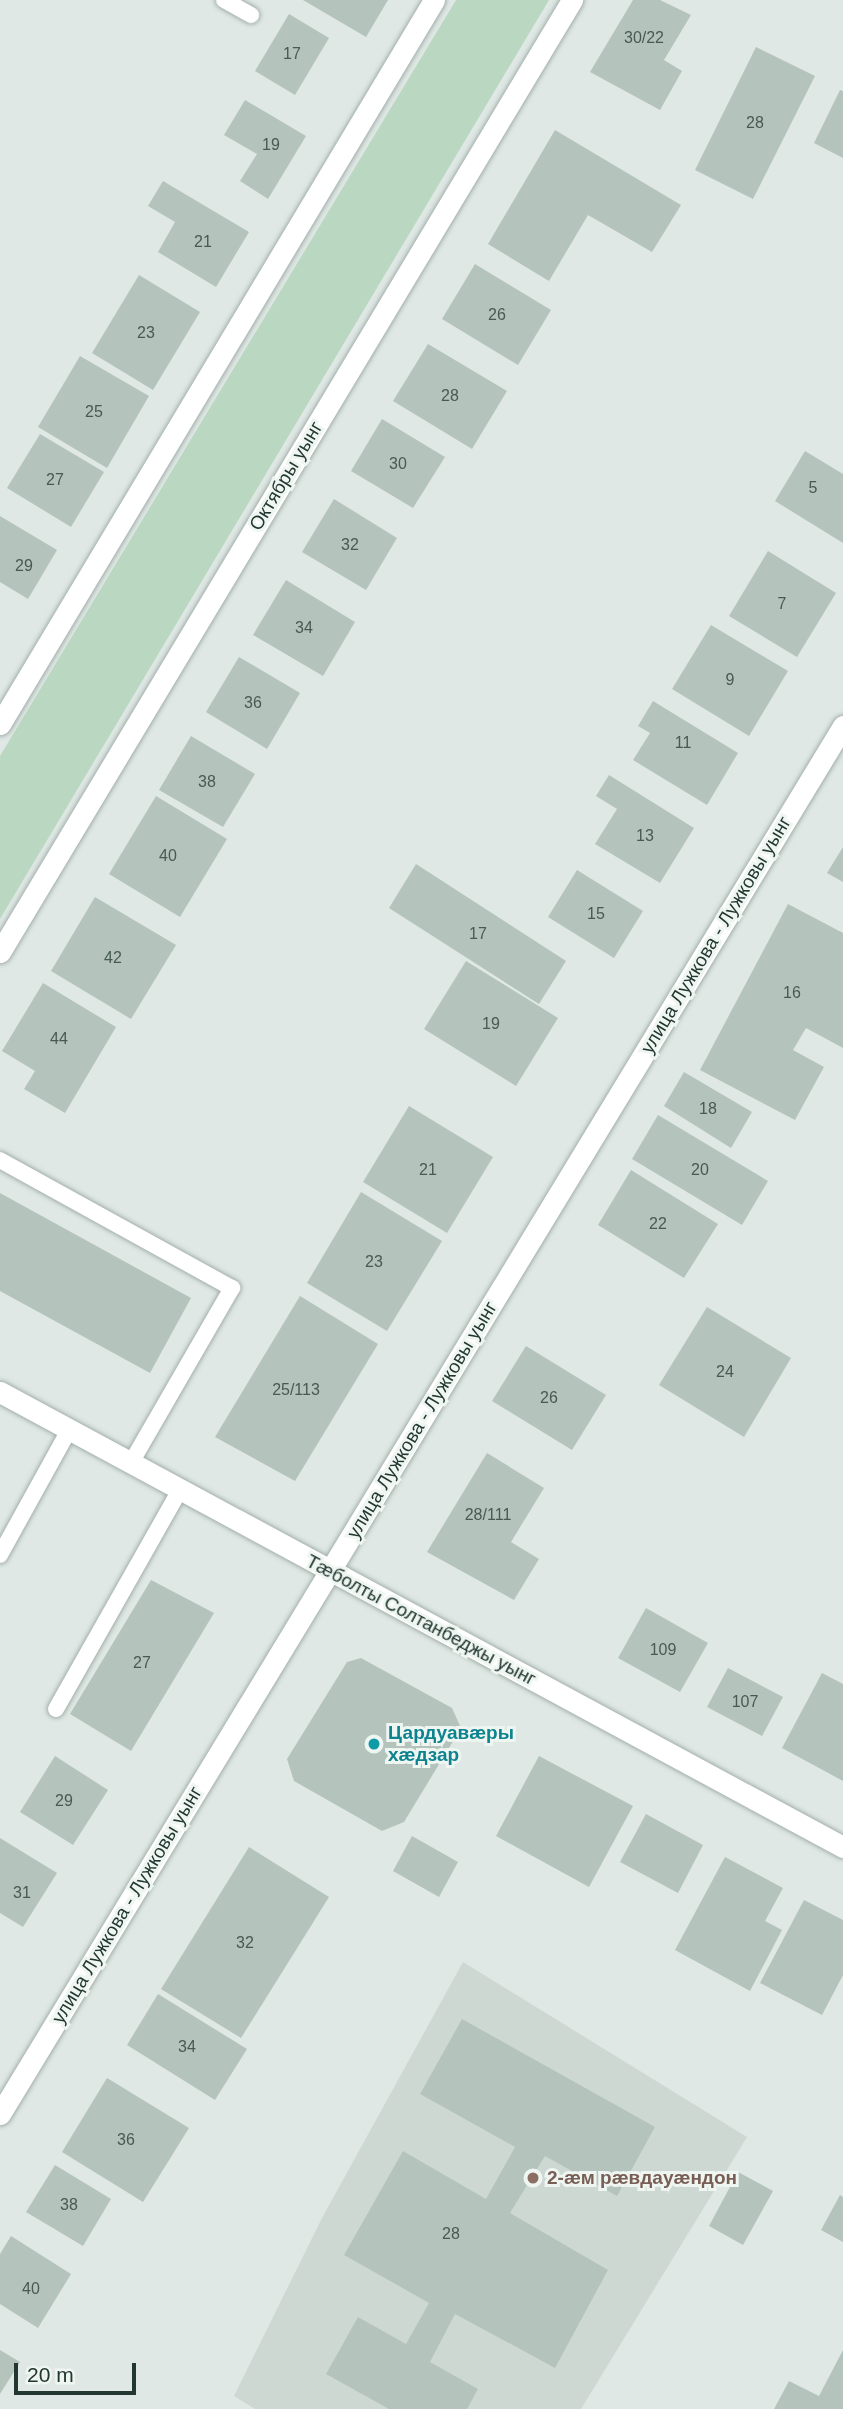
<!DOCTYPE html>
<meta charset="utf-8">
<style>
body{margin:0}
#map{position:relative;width:843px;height:2409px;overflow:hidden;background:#dfe8e4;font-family:Helvetica,sans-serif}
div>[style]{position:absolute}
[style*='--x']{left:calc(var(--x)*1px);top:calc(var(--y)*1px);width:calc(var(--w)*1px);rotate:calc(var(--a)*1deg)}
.built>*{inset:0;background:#cdd8d3}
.green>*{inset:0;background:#bad8c1}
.building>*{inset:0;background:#b5c3bd}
.roads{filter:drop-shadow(0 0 2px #a3afab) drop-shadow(0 0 2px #a3afab)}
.service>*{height:16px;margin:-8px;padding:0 8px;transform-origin:8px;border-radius:8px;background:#fff}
.minor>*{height:21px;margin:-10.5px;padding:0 10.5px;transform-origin:10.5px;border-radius:10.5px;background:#fff}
.tertiary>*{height:21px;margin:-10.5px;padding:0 10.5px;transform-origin:10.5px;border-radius:10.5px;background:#fff}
.dots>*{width:19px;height:19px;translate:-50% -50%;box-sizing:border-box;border:4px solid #eff6f2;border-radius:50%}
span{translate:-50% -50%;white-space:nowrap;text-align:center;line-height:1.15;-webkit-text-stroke:6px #eff6f2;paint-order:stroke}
.number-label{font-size:16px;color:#475a54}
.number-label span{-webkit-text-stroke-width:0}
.street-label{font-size:19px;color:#223731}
.culture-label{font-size:19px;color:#0d838f;font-weight:700}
.left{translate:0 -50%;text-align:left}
.education-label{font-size:19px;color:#785e54;font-weight:700}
.scale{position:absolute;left:14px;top:2363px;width:122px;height:32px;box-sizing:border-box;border:4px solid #223731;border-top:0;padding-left:9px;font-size:21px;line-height:24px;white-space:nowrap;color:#223731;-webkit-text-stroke:5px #eff6f2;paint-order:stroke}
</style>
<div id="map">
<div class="built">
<i style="clip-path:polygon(463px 1962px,747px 2137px,581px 2409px,255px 2409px,234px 2396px,322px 2218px)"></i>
</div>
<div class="green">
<i style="clip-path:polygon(456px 0,549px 0,0 919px,0 756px)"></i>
</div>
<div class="building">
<i style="clip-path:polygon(303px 0,388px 0,366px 37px)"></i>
<i style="clip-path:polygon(633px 0,660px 0,691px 15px,664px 60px,682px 71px,660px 110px,590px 72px)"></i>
<i style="clip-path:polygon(289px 14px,329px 38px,295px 95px,255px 71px)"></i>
<i style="clip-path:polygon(756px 47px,815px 76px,753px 199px,695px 170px)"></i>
<i style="clip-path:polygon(840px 90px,843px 91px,843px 158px,814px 143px)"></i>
<i style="clip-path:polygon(245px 100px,306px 136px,268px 199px,240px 181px,257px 154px,224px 135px)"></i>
<i style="clip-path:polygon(555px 130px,681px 205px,652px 252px,588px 215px,549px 281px,488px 244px)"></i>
<i style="clip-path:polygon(163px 181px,249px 232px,216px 287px,158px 252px,175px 222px,148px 206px)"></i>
<i style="clip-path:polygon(475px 264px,551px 310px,518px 365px,442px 319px)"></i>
<i style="clip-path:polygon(139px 275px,200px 312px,153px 390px,92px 353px)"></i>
<i style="clip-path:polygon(428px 344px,507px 391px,472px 449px,393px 401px)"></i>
<i style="clip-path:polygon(80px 356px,149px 396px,107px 468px,38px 427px)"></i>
<i style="clip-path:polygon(382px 419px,445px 457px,413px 508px,351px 471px)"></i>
<i style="clip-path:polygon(40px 434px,104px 472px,71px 527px,7px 488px)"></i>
<i style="clip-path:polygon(805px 451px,843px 474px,843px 543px,775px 501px)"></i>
<i style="clip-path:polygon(334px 499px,397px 538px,366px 590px,302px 552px)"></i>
<i style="clip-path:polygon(0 516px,57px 550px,28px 599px,0 582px)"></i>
<i style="clip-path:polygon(768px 551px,836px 593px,797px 657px,729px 616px)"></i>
<i style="clip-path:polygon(286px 580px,355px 622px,323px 676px,253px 635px)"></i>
<i style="clip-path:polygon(711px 625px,788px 671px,749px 736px,672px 689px)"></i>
<i style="clip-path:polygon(239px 657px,300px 693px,267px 749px,206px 712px)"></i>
<i style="clip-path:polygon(653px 701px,738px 753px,707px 805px,633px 760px,650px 733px,638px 726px)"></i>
<i style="clip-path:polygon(191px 736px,255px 774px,223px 827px,159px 790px)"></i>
<i style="clip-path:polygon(609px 775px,694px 828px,660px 883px,595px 844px,617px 809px,596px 796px)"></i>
<i style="clip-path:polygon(156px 796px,227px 839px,180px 917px,109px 874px)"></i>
<i style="clip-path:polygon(843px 847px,843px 882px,827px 873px)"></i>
<i style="clip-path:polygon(416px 864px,566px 961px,539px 1004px,389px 908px)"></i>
<i style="clip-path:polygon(577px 870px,643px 911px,614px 958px,548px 917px)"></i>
<i style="clip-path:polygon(95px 897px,176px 945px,131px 1019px,51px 971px)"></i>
<i style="clip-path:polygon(788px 904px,843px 933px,843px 1048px,806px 1028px,793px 1050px,824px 1067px,795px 1120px,700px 1070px)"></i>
<i style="clip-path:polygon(466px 961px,558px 1018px,516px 1086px,424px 1029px)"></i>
<i style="clip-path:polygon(43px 983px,116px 1027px,65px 1113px,24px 1089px,35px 1071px,2px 1051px)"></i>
<i style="clip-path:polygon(684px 1072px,752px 1112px,731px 1148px,664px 1106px)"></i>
<i style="clip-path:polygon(409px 1106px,493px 1157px,447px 1233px,363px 1182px)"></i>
<i style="clip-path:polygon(658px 1115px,768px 1181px,742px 1225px,632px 1159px)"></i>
<i style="clip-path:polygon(631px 1170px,718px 1224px,684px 1278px,598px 1225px)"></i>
<i style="clip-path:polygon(361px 1192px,442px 1241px,387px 1331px,307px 1283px)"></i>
<i style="clip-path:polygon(0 1193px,191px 1298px,150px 1373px,0 1291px)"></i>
<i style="clip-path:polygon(300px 1296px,378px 1344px,295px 1481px,215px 1437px)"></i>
<i style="clip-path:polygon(707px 1307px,791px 1358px,744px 1437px,659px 1385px)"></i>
<i style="clip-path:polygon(526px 1346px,606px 1395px,572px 1450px,492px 1401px)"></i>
<i style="clip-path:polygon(487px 1453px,544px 1488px,511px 1542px,539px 1559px,514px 1600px,427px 1552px)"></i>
<i style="clip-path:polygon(151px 1580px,214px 1613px,131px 1751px,70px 1714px)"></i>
<i style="clip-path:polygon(646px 1608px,708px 1643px,680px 1692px,618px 1658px)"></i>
<i style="clip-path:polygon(361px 1658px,452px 1708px,461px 1728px,404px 1822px,382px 1831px,294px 1781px,287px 1759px,347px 1662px)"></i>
<i style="clip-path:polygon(728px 1668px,783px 1697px,762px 1736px,707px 1707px)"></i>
<i style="clip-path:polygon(822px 1673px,843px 1684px,843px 1781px,782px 1748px)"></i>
<i style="clip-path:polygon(55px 1756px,108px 1790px,73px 1845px,20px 1812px)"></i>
<i style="clip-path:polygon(539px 1756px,633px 1806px,589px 1887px,496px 1836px)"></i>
<i style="clip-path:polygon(646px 1814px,703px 1845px,678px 1893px,620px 1862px)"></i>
<i style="clip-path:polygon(412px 1836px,458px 1862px,439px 1897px,393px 1871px)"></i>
<i style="clip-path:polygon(0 1838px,57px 1873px,23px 1927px,0 1913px)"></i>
<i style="clip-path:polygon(249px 1847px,329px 1897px,241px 2038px,161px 1989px)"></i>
<i style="clip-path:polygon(725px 1857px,783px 1888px,765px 1921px,782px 1930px,750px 1991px,675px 1950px)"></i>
<i style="clip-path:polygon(804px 1900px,843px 1920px,843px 1975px,822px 2015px,760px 1983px)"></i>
<i style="clip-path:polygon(158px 1994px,247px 2049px,215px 2100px,127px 2045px)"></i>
<i style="clip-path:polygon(462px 2019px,655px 2127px,617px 2196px,545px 2156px,510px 2213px,608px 2270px,555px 2368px,455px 2314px,430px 2362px,478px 2389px,467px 2409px,389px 2409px,326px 2374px,358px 2317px,406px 2344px,429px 2303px,344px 2255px,403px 2151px,486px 2199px,515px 2147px,420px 2094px)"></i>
<i style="clip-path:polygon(107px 2078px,189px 2128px,143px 2202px,62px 2152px)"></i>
<i style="clip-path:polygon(55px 2165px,111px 2199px,83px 2246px,26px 2212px)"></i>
<i style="clip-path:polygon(738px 2172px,773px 2191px,743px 2245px,709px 2226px)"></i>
<i style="clip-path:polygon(840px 2195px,843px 2197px,843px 2242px,821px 2230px)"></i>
<i style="clip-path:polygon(11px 2236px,71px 2274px,38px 2328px,0 2304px,0 2254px)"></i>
<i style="clip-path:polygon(0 2350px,20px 2362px,0 2394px)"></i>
<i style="clip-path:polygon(843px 2350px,843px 2409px,774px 2409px,789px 2381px,819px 2396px)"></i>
</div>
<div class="roads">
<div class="service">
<i style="--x:224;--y:0;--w:31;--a:29"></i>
<i style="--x:0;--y:1160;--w:265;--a:28.9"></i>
<i style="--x:232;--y:1288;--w:202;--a:120"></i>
<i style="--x:0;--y:1555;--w:143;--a:-61.1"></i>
<i style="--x:56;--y:1709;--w:252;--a:-60.5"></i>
</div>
<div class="minor">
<i style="--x:0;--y:2114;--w:1624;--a:-58.73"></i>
</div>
<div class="tertiary">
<i style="--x:0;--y:724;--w:844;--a:-59.06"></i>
<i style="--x:0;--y:952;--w:1111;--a:-59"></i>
<i style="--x:0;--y:1392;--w:958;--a:28.36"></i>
</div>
</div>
<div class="dots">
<i style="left:374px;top:1744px;background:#0f9aa8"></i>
<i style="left:533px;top:2178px;background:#8d6e63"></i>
</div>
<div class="number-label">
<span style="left:644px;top:38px">30/22</span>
<span style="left:292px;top:54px">17</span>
<span style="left:755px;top:123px">28</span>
<span style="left:271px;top:145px">19</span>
<span style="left:203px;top:242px">21</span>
<span style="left:497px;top:315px">26</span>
<span style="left:146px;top:333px">23</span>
<span style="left:450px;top:396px">28</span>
<span style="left:94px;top:412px">25</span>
<span style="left:398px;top:464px">30</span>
<span style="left:55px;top:480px">27</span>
<span style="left:813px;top:488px">5</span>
<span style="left:350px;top:545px">32</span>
<span style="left:24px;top:566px">29</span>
<span style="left:782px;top:604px">7</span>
<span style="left:304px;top:628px">34</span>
<span style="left:730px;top:680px">9</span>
<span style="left:253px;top:703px">36</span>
<span style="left:683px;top:743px">11</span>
<span style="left:207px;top:782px">38</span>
<span style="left:645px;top:836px">13</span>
<span style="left:168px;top:856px">40</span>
<span style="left:596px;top:914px">15</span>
<span style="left:478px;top:934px">17</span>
<span style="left:113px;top:958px">42</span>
<span style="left:792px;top:993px">16</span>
<span style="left:491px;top:1024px">19</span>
<span style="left:59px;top:1039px">44</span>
<span style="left:708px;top:1109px">18</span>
<span style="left:428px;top:1170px">21</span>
<span style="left:700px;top:1170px">20</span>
<span style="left:658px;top:1224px">22</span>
<span style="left:374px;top:1262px">23</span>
<span style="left:725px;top:1372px">24</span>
<span style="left:296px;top:1390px">25/113</span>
<span style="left:549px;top:1398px">26</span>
<span style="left:488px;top:1515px">28/111</span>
<span style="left:663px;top:1650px">109</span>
<span style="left:142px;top:1663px">27</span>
<span style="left:745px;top:1702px">107</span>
<span style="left:64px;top:1801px">29</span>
<span style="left:22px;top:1893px">31</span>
<span style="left:245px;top:1943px">32</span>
<span style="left:187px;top:2047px">34</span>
<span style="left:126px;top:2140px">36</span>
<span style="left:69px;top:2205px">38</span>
<span style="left:451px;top:2234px">28</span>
<span style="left:31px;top:2289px">40</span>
</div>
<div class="street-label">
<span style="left:286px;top:476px;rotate:-59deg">Октябры уынг</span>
<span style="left:716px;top:935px;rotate:-59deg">улица Лужкова - Лужковы уынг</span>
<span style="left:422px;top:1420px;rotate:-59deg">улица Лужкова - Лужковы уынг</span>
<span style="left:421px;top:1620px;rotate:28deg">Тæболты Солтанбеджы уынг</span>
<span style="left:127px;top:1905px;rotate:-59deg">улица Лужкова - Лужковы уынг</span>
</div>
<div class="culture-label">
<span class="left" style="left:388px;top:1744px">Цардуавæры<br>хæдзар</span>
</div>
<div class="education-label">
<span class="left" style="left:547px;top:2178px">2-æм рӕвдауӕндон</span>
</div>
<div class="scale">20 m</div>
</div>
